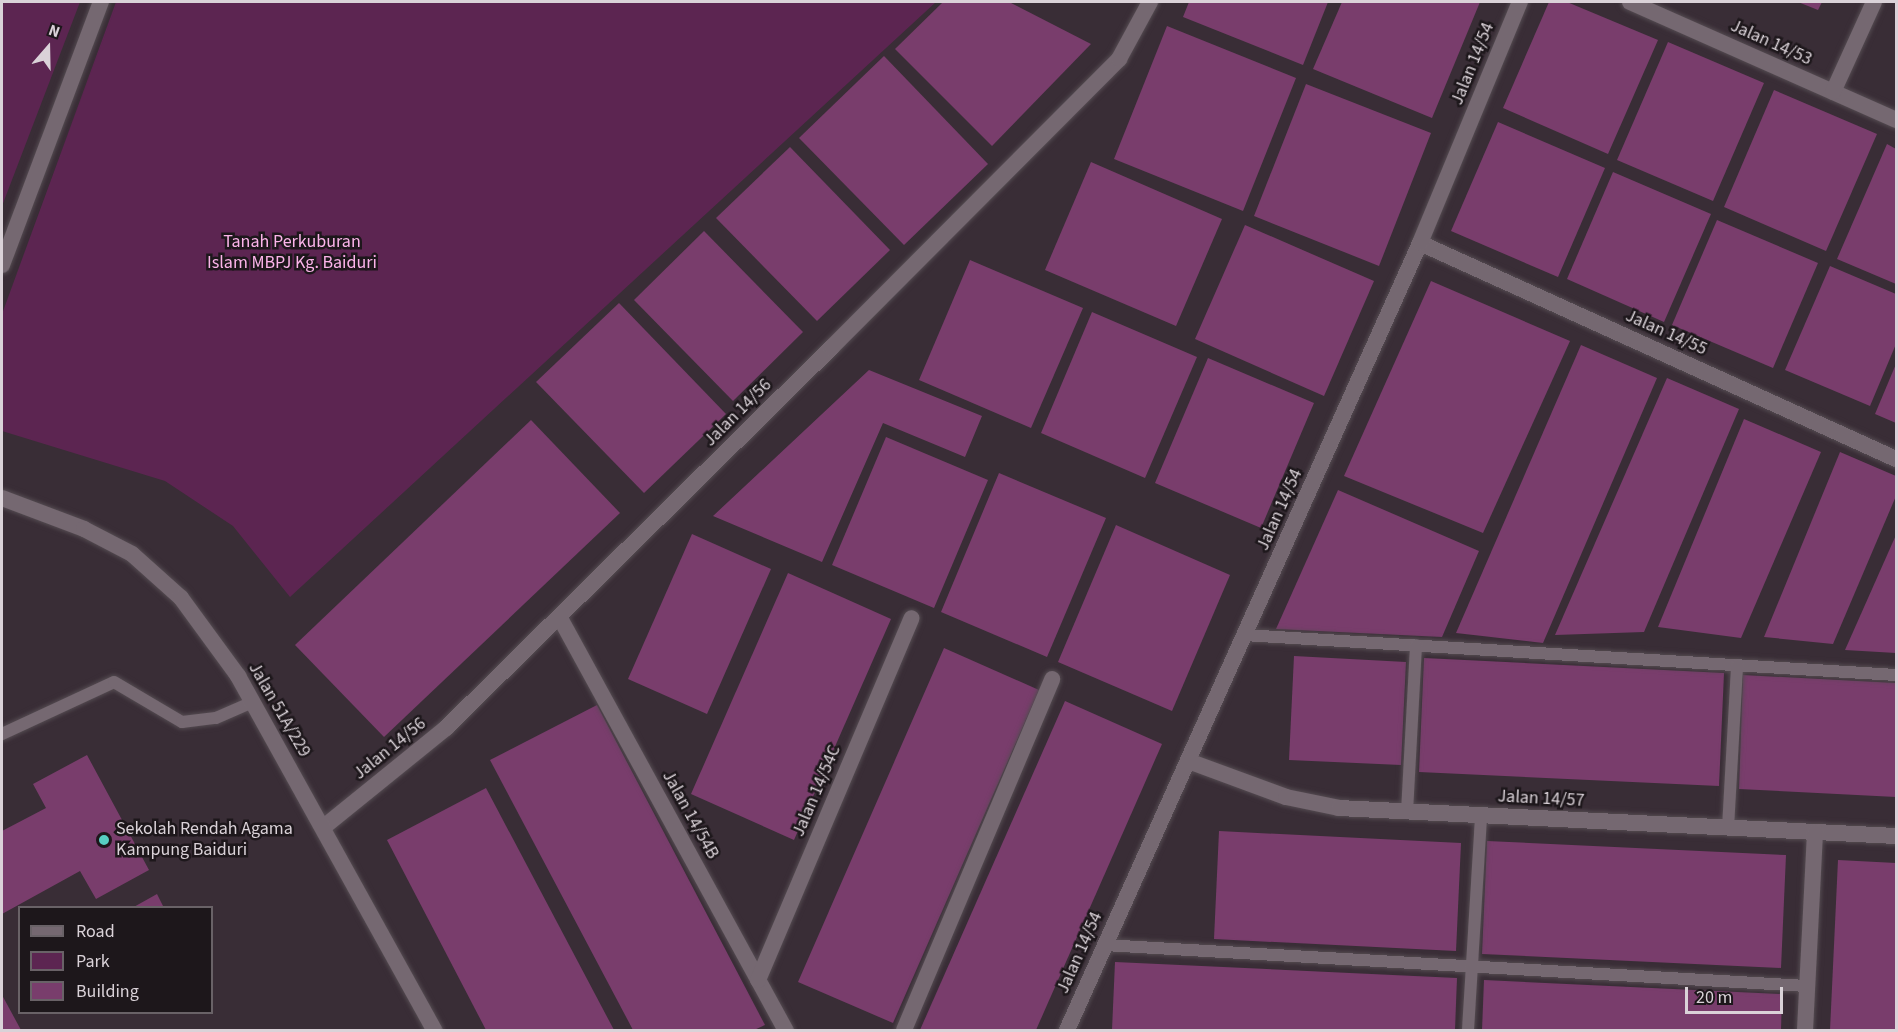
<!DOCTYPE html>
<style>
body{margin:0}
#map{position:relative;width:1898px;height:1032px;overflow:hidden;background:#392d36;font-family:"Source Sans 3",sans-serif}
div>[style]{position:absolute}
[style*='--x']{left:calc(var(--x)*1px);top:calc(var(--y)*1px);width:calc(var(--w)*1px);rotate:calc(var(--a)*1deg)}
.green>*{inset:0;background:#5c2551}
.building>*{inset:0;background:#793d6c}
.roads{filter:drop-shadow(0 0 2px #544b51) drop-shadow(0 0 2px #544b51)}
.service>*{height:12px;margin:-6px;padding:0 6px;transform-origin:6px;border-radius:6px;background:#756871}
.minor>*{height:16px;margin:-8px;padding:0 8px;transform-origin:8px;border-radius:8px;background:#756871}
.tertiary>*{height:16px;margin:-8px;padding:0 8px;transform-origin:8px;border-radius:8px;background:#756871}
.dots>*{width:16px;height:16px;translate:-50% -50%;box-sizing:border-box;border:3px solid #1d171b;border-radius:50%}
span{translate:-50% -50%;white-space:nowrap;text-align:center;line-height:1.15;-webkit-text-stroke:5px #1d171b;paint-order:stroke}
.street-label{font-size:18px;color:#dad2d8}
.park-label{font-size:18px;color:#fcb4ea}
.poi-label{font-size:18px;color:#dad2d8}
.left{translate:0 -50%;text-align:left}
.frame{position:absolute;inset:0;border:3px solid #dad2d8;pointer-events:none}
.legend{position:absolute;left:18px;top:906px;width:195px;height:108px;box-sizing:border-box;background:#1d171b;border:2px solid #696267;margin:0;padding:8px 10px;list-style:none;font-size:18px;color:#dad2d8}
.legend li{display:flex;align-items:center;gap:12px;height:30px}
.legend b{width:30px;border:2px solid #696267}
.north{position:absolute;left:18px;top:18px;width:60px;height:60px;-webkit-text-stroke:4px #1d171b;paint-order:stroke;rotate:20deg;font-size:16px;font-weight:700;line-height:24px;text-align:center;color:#dad2d8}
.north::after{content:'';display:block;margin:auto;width:21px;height:27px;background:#dad2d8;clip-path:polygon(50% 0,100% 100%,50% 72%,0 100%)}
.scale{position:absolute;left:1685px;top:987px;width:98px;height:27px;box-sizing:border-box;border:3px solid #dad2d8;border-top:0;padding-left:8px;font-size:18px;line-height:21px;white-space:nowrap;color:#dad2d8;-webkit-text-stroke:4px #1d171b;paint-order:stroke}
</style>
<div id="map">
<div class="green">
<i style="clip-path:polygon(2px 2px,80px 2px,2px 206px)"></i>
<i style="clip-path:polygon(116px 2px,936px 2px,290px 597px,233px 526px,165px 481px,2px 431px,2px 314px)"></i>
</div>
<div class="building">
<i style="clip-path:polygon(943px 2px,1009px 2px,1091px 44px,992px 146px,895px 49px)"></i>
<i style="clip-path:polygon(1189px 2px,1328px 2px,1303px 65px,1183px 17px)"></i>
<i style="clip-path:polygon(1342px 2px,1480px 2px,1432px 118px,1313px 69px)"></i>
<i style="clip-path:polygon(1549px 2px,1567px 2px,1658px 40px,1608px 154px,1503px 108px)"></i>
<i style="clip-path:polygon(1798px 2px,1822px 2px,1818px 10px)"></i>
<i style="clip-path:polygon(1167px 26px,1296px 78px,1243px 211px,1114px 159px)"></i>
<i style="clip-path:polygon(1668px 42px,1764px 83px,1713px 201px,1617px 160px)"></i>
<i style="clip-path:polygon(884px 56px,988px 164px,904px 245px,799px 138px)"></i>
<i style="clip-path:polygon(1306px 84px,1431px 133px,1379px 266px,1254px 216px)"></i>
<i style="clip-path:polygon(1774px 90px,1877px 134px,1826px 251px,1724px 207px)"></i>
<i style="clip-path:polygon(1498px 122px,1605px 168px,1558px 277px,1451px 231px)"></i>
<i style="clip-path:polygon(1887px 144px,1896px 149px,1896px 284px,1837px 259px)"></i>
<i style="clip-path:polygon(790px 147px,890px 250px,817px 321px,716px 218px)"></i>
<i style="clip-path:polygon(1091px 162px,1222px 219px,1176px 326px,1045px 270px)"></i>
<i style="clip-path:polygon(1613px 172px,1711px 214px,1664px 322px,1567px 279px)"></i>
<i style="clip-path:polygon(1717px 220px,1818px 263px,1773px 368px,1672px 325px)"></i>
<i style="clip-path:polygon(1245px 225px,1374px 281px,1324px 396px,1195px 339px)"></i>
<i style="clip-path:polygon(704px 231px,803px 332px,733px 401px,634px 300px)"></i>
<i style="clip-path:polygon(970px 260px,1083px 308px,1031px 428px,919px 380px)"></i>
<i style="clip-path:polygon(1830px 266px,1896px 294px,1896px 344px,1870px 406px,1785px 370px)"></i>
<i style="clip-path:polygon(1431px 281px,1570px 341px,1483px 533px,1344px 476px)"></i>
<i style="clip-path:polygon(619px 303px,726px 414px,644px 493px,536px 382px)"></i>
<i style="clip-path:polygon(1092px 312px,1197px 357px,1145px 478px,1041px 433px)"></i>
<i style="clip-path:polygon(1581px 345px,1657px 378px,1543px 643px,1456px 633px)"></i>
<i style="clip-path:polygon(1208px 358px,1314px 403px,1261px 528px,1155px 483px)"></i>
<i style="clip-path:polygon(1896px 364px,1896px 423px,1875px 414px)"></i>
<i style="clip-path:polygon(869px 370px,982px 416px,965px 457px,883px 423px,822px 562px,713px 516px)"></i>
<i style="clip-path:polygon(1667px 378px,1739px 409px,1644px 632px,1555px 635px)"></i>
<i style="clip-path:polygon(1744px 419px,1821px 452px,1741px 638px,1658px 627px)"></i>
<i style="clip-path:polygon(531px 420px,620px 513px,384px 737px,295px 645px)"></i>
<i style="clip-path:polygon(886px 437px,988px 480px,934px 608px,832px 565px)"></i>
<i style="clip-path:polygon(1840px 452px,1896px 476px,1896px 496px,1833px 644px,1764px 637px)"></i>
<i style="clip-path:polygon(999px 473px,1106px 518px,1047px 657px,941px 612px)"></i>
<i style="clip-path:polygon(1338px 490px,1479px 551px,1442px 637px,1276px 629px)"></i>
<i style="clip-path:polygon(1116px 525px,1230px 575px,1172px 711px,1058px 662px)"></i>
<i style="clip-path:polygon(692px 534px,771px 569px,707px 714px,628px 679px)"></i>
<i style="clip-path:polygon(1896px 535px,1896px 653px,1845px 650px)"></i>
<i style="clip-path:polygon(788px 573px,891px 619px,794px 840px,691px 794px)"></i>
<i style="clip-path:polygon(944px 648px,1039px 690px,893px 1023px,798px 982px)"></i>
<i style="clip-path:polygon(1294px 656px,1406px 662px,1401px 765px,1289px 760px)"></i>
<i style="clip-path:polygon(1424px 658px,1724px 673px,1719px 786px,1419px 772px)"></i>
<i style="clip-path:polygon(1743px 675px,1896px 683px,1896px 797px,1739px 789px)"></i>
<i style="clip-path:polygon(1065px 701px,1162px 744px,1036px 1030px,920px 1030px)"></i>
<i style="clip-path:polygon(597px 705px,765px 1025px,754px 1030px,633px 1030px,490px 760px)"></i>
<i style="clip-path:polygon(87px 755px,149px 870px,96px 899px,80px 871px,2px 914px,2px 831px,46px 808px,33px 784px)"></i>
<i style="clip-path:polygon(486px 788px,614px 1030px,486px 1030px,387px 840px)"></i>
<i style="clip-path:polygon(1219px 831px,1461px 843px,1456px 951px,1214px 939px)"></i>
<i style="clip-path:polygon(1487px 841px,1786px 855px,1781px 968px,1482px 954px)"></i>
<i style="clip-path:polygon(1838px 860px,1896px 863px,1896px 1030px,1830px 1030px)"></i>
<i style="clip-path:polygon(157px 894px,164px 908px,132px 908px)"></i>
<i style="clip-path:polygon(1115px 962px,1457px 978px,1455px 1030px,1112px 1030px)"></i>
<i style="clip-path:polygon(1484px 980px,1782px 994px,1781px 1030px,1482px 1030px)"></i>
<i style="clip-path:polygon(2px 995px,21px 1030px,2px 1030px)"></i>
</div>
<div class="roads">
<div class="service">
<i style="--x:1244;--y:635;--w:653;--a:3.51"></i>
<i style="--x:2;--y:734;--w:123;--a:-24.9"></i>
<i style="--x:114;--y:682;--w:79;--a:30.5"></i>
<i style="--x:182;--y:722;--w:34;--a:-7"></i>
<i style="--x:216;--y:718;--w:40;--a:-23.4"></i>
<i style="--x:1407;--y:812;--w:167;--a:-86.9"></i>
<i style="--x:1728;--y:828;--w:163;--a:-86.8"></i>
<i style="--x:1104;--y:945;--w:704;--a:3.34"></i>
<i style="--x:1468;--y:1030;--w:215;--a:-86.5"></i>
</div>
<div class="minor">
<i style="--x:1630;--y:2;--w:291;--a:23.9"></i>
<i style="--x:1833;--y:92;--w:99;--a:-65.5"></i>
<i style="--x:1420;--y:243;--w:523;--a:24.41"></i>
<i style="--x:560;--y:618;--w:470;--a:61.3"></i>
<i style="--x:1191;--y:762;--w:101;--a:20.2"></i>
<i style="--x:1286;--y:797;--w:54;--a:11.7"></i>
<i style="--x:1339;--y:808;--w:558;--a:2.88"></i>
<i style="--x:325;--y:826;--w:156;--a:-39"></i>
<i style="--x:446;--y:728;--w:542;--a:-44.63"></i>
<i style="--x:832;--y:347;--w:407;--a:-45.1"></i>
<i style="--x:1119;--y:59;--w:65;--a:-61.5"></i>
<i style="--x:758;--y:980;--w:393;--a:-67"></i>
<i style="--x:904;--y:1030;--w:381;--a:-67.1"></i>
<i style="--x:1067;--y:1030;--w:863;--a:-65.84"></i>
<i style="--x:1420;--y:243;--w:261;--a:-67.5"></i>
<i style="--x:1805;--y:1030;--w:198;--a:-87.1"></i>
</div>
<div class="tertiary">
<i style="--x:2;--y:265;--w:281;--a:-69.4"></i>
<i style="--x:2;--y:498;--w:88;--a:20.7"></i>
<i style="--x:84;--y:529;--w:54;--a:27.5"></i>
<i style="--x:132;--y:554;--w:66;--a:41.9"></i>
<i style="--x:181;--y:598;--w:97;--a:53.8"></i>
<i style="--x:238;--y:676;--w:405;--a:61"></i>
</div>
</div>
<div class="dots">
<i style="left:104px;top:840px;background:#57cec2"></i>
</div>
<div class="street-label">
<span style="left:1771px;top:43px;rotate:24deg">Jalan 14/53</span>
<span style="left:1473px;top:64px;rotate:-68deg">Jalan 14/54</span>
<span style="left:1666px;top:333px;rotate:24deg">Jalan 14/55</span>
<span style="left:738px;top:413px;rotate:-45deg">Jalan 14/56</span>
<span style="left:1280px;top:510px;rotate:-66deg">Jalan 14/54</span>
<span style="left:279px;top:710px;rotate:60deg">Jalan 51A/229</span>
<span style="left:390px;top:749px;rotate:-39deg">Jalan 14/56</span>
<span style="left:817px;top:791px;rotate:-67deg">Jalan 14/54C</span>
<span style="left:1541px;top:799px;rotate:3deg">Jalan 14/57</span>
<span style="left:690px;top:815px;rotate:61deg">Jalan 14/54B</span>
<span style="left:1080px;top:953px;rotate:-66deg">Jalan 14/54</span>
</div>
<div class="park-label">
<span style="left:292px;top:253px">Tanah Perkuburan<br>Islam MBPJ Kg. Baiduri</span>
</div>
<div class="poi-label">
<span class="left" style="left:116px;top:840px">Sekolah Rendah Agama<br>Kampung Baiduri</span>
</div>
<div class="frame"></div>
<ul class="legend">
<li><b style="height:8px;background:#756871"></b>Road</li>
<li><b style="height:16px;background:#5c2551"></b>Park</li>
<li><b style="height:16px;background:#793d6c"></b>Building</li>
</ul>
<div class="north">N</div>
<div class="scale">20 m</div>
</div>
